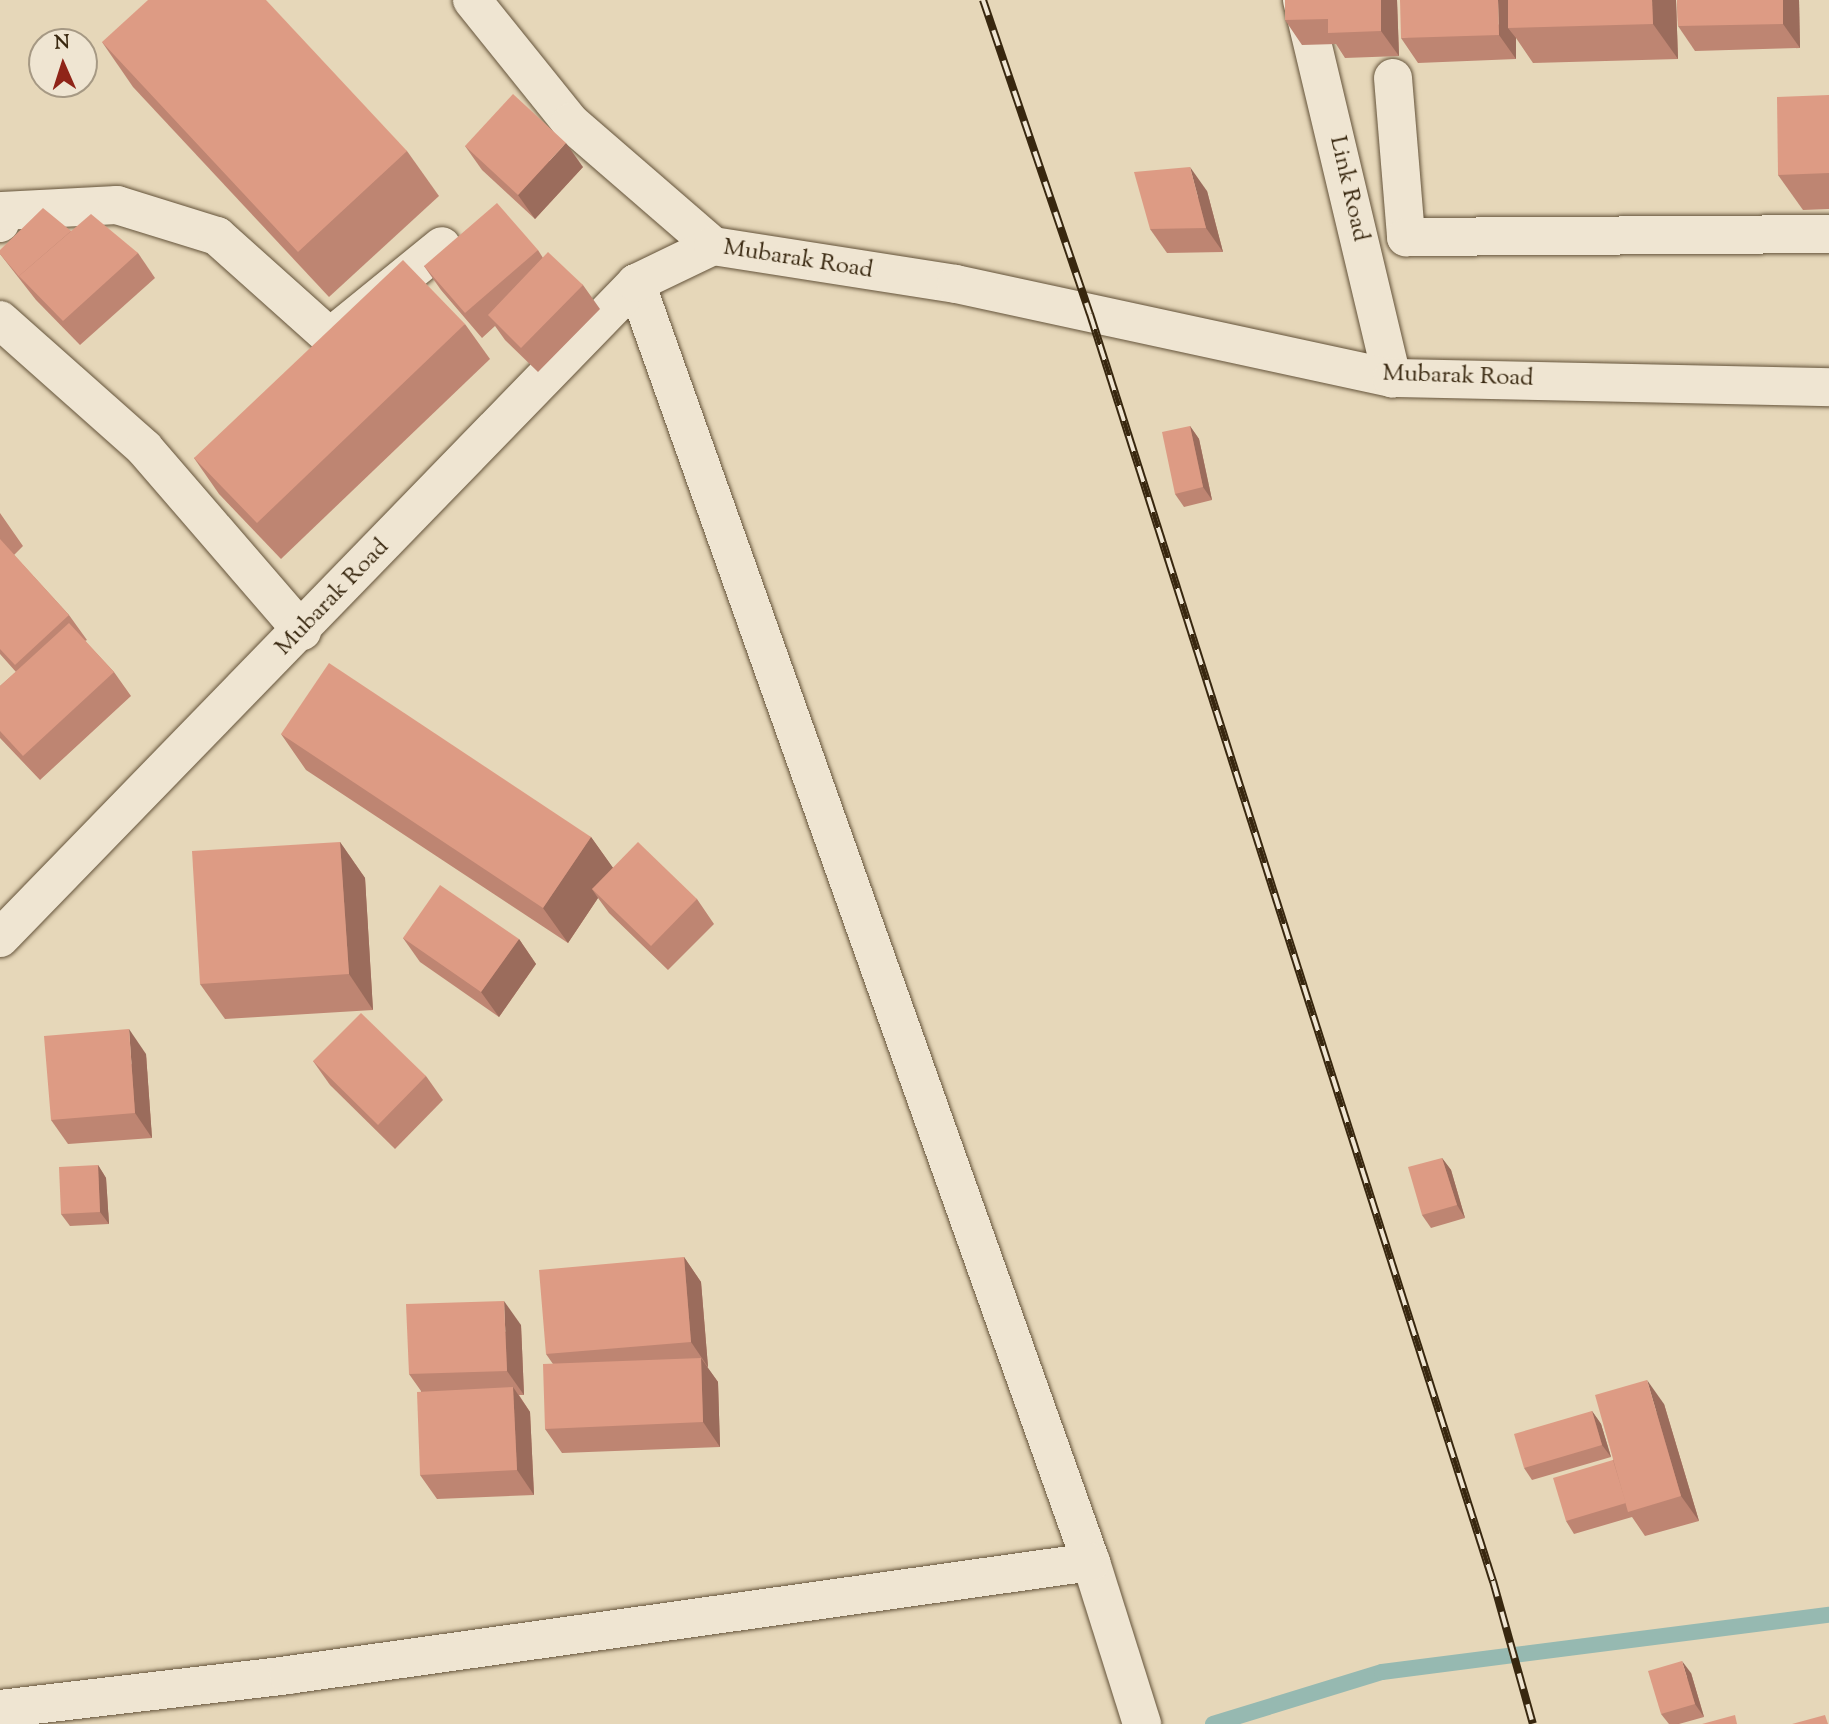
<!DOCTYPE html>
<style>
body{margin:0}
#map{position:relative;width:1829px;height:1724px;overflow:hidden;background:#e6d7b9;font-family:"Sorts Mill Goudy",serif}
div>[style]{position:absolute}
[style*='--x']{left:calc(var(--x)*1px);top:calc(var(--y)*1px);width:calc(var(--w)*1px);rotate:calc(var(--a)*1deg)}
.stream>*{height:16px;margin:-8px;padding:0 8px;transform-origin:8px;border-radius:8px;background:#96b9b1}
.roads{filter:drop-shadow(0 0 2px #64533a) drop-shadow(0 0 2px #64533a)}
.minor>*{height:38px;margin:-19px;padding:0 19px;transform-origin:19px;border-radius:19px;background:#efe5d2}
.rail>*{height:8px;margin-top:-4px;transform-origin:0;background:repeating-linear-gradient(90deg,#efe5d2 0 16px,#38270f 0 32px);box-sizing:border-box;border-block:2px solid #38270f}
.wall>*{inset:0;background:#be8572}
.shaded-wall>*{inset:0;background:#9b6c5c}
.building>*{inset:0;background:#dd9b84}
span{translate:-50% -50%;white-space:nowrap;text-align:center;line-height:1.15;-webkit-text-stroke:5px #efe5d2;paint-order:stroke}
.street-label{font-size:24px;color:#38270f}
.north{position:absolute;left:28px;top:28px;width:70px;height:70px;box-sizing:border-box;background:#efe5d2;border:2px solid #a69984;border-radius:50%;rotate:357deg;font-size:19px;font-weight:700;line-height:28px;text-align:center;color:#38270f}
.north::after{content:'';display:block;margin:auto;width:24px;height:32px;background:#8f2418;clip-path:polygon(50% 0,100% 100%,50% 72%,0 100%)}
</style>
<div id="map">
<div class="stream">
<i style="--x:1213;--y:1724;--w:177;--a:-17.1"></i>
<i style="--x:1382;--y:1672;--w:451;--a:-7.3"></i>
</div>
<div class="roads">
<div class="minor">
<i style="--x:472;--y:0;--w:156;--a:51.2"></i>
<i style="--x:570;--y:122;--w:189;--a:40.9"></i>
<i style="--x:1302;--y:0;--w:389;--a:76.6"></i>
<i style="--x:1393;--y:78;--w:160;--a:85.3"></i>
<i style="--x:1406;--y:237;--w:423;--a:-0.4"></i>
<i style="--x:0;--y:223;--w:12;--a:-81"></i>
<i style="--x:2;--y:211;--w:115;--a:-3"></i>
<i style="--x:117;--y:205;--w:105;--a:17.2"></i>
<i style="--x:217;--y:236;--w:152;--a:41.8"></i>
<i style="--x:330;--y:337;--w:144;--a:-39.1"></i>
<i style="--x:636;--y:283;--w:1358;--a:70.42"></i>
<i style="--x:1091;--y:1562;--w:170;--a:72.5"></i>
<i style="--x:0;--y:320;--w:193;--a:41.6"></i>
<i style="--x:144;--y:448;--w:242;--a:49.2"></i>
<i style="--x:0;--y:938;--w:913;--a:-45.84"></i>
<i style="--x:636;--y:283;--w:85;--a:-25.7"></i>
<i style="--x:713;--y:246;--w:246;--a:8.9"></i>
<i style="--x:956;--y:284;--w:446;--a:12.2"></i>
<i style="--x:1392;--y:378;--w:437;--a:1.2"></i>
<i style="--x:0;--y:1709;--w:290;--a:-6.7"></i>
<i style="--x:288;--y:1675;--w:811;--a:-8.01"></i>
</div>
</div>
<div class="rail">
<i style="--x:983;--y:0;--w:332;--a:71.2"></i>
<i style="--x:1090;--y:314;--w:1330;--a:72.36"></i>
<i style="--x:1493;--y:1581;--w:148;--a:74.4"></i>
</div>
<div class="wall">
<i style="clip-path:polygon(1285px 0,1397px 0,1399px 56px,1345px 58px,1336px 44px,1302px 45px,1285px 20px)"></i>
<i style="clip-path:polygon(1676px 0,1678px 59px,1533px 63px,1516px 38px,1516px 59px,1418px 63px,1401px 38px)"></i>
<i style="clip-path:polygon(1677px 0,1799px 0,1800px 48px,1695px 51px,1678px 26px)"></i>
<i style="clip-path:polygon(102px 42px,407px 151px,439px 196px,329px 297px,133px 87px)"></i>
<i style="clip-path:polygon(1829px 95px,1829px 209px,1803px 210px,1778px 175px)"></i>
<i style="clip-path:polygon(465px 146px,583px 167px,535px 219px,482px 170px)"></i>
<i style="clip-path:polygon(1207px 191px,1223px 252px,1167px 253px,1150px 229px)"></i>
<i style="clip-path:polygon(71px 231px,138px 253px,155px 278px,80px 345px,36px 300px,0 254px)"></i>
<i style="clip-path:polygon(538px 250px,543px 258px,583px 285px,600px 309px,538px 372px,505px 340px,495px 326px,482px 338px,441px 290px,424px 266px)"></i>
<i style="clip-path:polygon(465px 324px,490px 359px,281px 559px,219px 494px,194px 458px)"></i>
<i style="clip-path:polygon(1190px 426px,1199px 439px,1212px 500px,1184px 507px,1175px 494px)"></i>
<i style="clip-path:polygon(0 513px,23px 546px,14px 555px,69px 615px,87px 640px,85px 641px,114px 672px,131px 696px,40px 780px,0 738px,0 686px,16px 672px,0 654px)"></i>
<i style="clip-path:polygon(281px 734px,591px 837px,613px 868px,697px 899px,714px 924px,668px 970px,609px 913px,598px 898px,568px 943px,306px 770px)"></i>
<i style="clip-path:polygon(340px 842px,365px 878px,373px 1010px,225px 1019px,200px 984px)"></i>
<i style="clip-path:polygon(403px 938px,519px 939px,536px 964px,499px 1017px,420px 962px)"></i>
<i style="clip-path:polygon(146px 1054px,152px 1138px,68px 1144px,51px 1120px)"></i>
<i style="clip-path:polygon(313px 1061px,426px 1076px,443px 1100px,395px 1149px,330px 1085px)"></i>
<i style="clip-path:polygon(1442px 1158px,1451px 1170px,1465px 1218px,1431px 1228px,1422px 1215px)"></i>
<i style="clip-path:polygon(98px 1165px,106px 1178px,109px 1224px,70px 1226px,61px 1214px)"></i>
<i style="clip-path:polygon(684px 1257px,701px 1282px,708px 1367px,707px 1367px,718px 1382px,720px 1447px,562px 1453px,545px 1429px,553px 1364px,546px 1354px)"></i>
<i style="clip-path:polygon(521px 1325px,524px 1395px,519px 1395px,530px 1412px,534px 1495px,437px 1499px,420px 1475px,421px 1391px,409px 1374px)"></i>
<i style="clip-path:polygon(1664px 1404px,1699px 1521px,1645px 1536px,1632px 1517px,1574px 1534px,1566px 1521px,1613px 1460px)"></i>
<i style="clip-path:polygon(1592px 1411px,1601px 1424px,1611px 1457px,1532px 1480px,1524px 1468px)"></i>
<i style="clip-path:polygon(1691px 1673px,1704px 1717px,1679px 1724px,1669px 1724px,1661px 1714px)"></i>
</div>
<div class="shaded-wall">
<i style="clip-path:polygon(1381px 0,1397px 0,1399px 56px,1381px 31px)"></i>
<i style="clip-path:polygon(1498px 0,1515px 0,1508px 28px,1516px 38px,1516px 59px,1499px 35px)"></i>
<i style="clip-path:polygon(1652px 0,1676px 0,1678px 59px,1653px 24px)"></i>
<i style="clip-path:polygon(1783px 0,1799px 0,1800px 48px,1783px 24px)"></i>
<i style="clip-path:polygon(566px 143px,583px 167px,535px 219px,518px 195px)"></i>
<i style="clip-path:polygon(1190px 167px,1207px 191px,1223px 252px,1206px 228px)"></i>
<i style="clip-path:polygon(1190px 426px,1199px 439px,1212px 500px,1203px 487px)"></i>
<i style="clip-path:polygon(591px 837px,616px 872px,592px 889px,598px 898px,568px 943px,543px 908px)"></i>
<i style="clip-path:polygon(340px 842px,365px 878px,373px 1010px,349px 974px)"></i>
<i style="clip-path:polygon(519px 939px,536px 964px,499px 1017px,481px 992px)"></i>
<i style="clip-path:polygon(129px 1029px,146px 1054px,152px 1138px,135px 1113px)"></i>
<i style="clip-path:polygon(1442px 1158px,1451px 1170px,1465px 1218px,1457px 1205px)"></i>
<i style="clip-path:polygon(98px 1165px,106px 1178px,109px 1224px,100px 1212px)"></i>
<i style="clip-path:polygon(684px 1257px,701px 1282px,708px 1367px,691px 1342px)"></i>
<i style="clip-path:polygon(504px 1301px,521px 1325px,524px 1395px,507px 1371px)"></i>
<i style="clip-path:polygon(701px 1358px,718px 1382px,720px 1447px,703px 1422px)"></i>
<i style="clip-path:polygon(1647px 1380px,1664px 1404px,1699px 1521px,1681px 1496px)"></i>
<i style="clip-path:polygon(513px 1387px,530px 1412px,534px 1495px,517px 1470px)"></i>
<i style="clip-path:polygon(1592px 1411px,1601px 1424px,1611px 1457px,1602px 1445px)"></i>
<i style="clip-path:polygon(1682px 1661px,1691px 1673px,1704px 1717px,1695px 1704px)"></i>
</div>
<div class="building">
<i style="clip-path:polygon(148px 0,266px 0,407px 151px,298px 252px,102px 42px)"></i>
<i style="clip-path:polygon(1285px 0,1381px 0,1381px 31px,1328px 33px,1328px 19px,1285px 20px)"></i>
<i style="clip-path:polygon(1400px 0,1498px 0,1499px 35px,1401px 38px)"></i>
<i style="clip-path:polygon(1508px 0,1652px 0,1653px 24px,1508px 28px)"></i>
<i style="clip-path:polygon(1677px 0,1783px 0,1783px 24px,1678px 26px)"></i>
<i style="clip-path:polygon(513px 94px,566px 143px,518px 195px,465px 146px)"></i>
<i style="clip-path:polygon(1829px 95px,1829px 173px,1778px 175px,1777px 97px)"></i>
<i style="clip-path:polygon(1190px 167px,1206px 228px,1150px 229px,1134px 172px)"></i>
<i style="clip-path:polygon(497px 203px,538px 250px,465px 313px,424px 266px)"></i>
<i style="clip-path:polygon(43px 208px,71px 231px,19px 276px,28px 287px,0 254px,0 250px)"></i>
<i style="clip-path:polygon(91px 214px,138px 253px,63px 321px,19px 276px)"></i>
<i style="clip-path:polygon(548px 252px,583px 285px,521px 348px,488px 315px)"></i>
<i style="clip-path:polygon(403px 260px,465px 324px,257px 523px,194px 458px)"></i>
<i style="clip-path:polygon(1190px 426px,1203px 487px,1175px 494px,1162px 432px)"></i>
<i style="clip-path:polygon(0 539px,69px 615px,15px 665px,0 649px)"></i>
<i style="clip-path:polygon(69px 623px,114px 672px,23px 756px,0 731px,0 686px)"></i>
<i style="clip-path:polygon(329px 663px,591px 837px,543px 908px,281px 734px)"></i>
<i style="clip-path:polygon(340px 842px,349px 974px,200px 984px,192px 851px)"></i>
<i style="clip-path:polygon(638px 842px,697px 899px,651px 946px,592px 889px)"></i>
<i style="clip-path:polygon(440px 885px,519px 939px,481px 992px,403px 938px)"></i>
<i style="clip-path:polygon(361px 1013px,426px 1076px,378px 1125px,313px 1061px)"></i>
<i style="clip-path:polygon(129px 1029px,135px 1113px,51px 1120px,44px 1036px)"></i>
<i style="clip-path:polygon(1442px 1158px,1457px 1205px,1422px 1215px,1408px 1167px)"></i>
<i style="clip-path:polygon(98px 1165px,100px 1212px,61px 1214px,59px 1167px)"></i>
<i style="clip-path:polygon(684px 1257px,691px 1342px,546px 1354px,539px 1270px)"></i>
<i style="clip-path:polygon(504px 1301px,507px 1371px,409px 1374px,406px 1304px)"></i>
<i style="clip-path:polygon(701px 1358px,703px 1422px,545px 1429px,543px 1364px)"></i>
<i style="clip-path:polygon(1647px 1380px,1681px 1496px,1628px 1512px,1595px 1395px)"></i>
<i style="clip-path:polygon(513px 1387px,517px 1470px,420px 1475px,417px 1392px)"></i>
<i style="clip-path:polygon(1592px 1411px,1602px 1445px,1524px 1468px,1514px 1434px)"></i>
<i style="clip-path:polygon(1613px 1460px,1626px 1503px,1566px 1521px,1553px 1478px)"></i>
<i style="clip-path:polygon(1682px 1661px,1695px 1704px,1661px 1714px,1648px 1671px)"></i>
<i style="clip-path:polygon(1735px 1715px,1737px 1724px,1702px 1724px)"></i>
<i style="clip-path:polygon(1825px 1715px,1828px 1724px,1792px 1724px)"></i>
</div>
<div class="street-label">
<span style="left:1348px;top:189px;rotate:77deg">Link Road</span>
<span style="left:798px;top:260px;rotate:9deg">Mubarak Road</span>
<span style="left:1458px;top:377px;rotate:2deg">Mubarak Road</span>
<span style="left:333px;top:598px;rotate:-46deg">Mubarak Road</span>
</div>
<div class="north">N</div>
</div>
